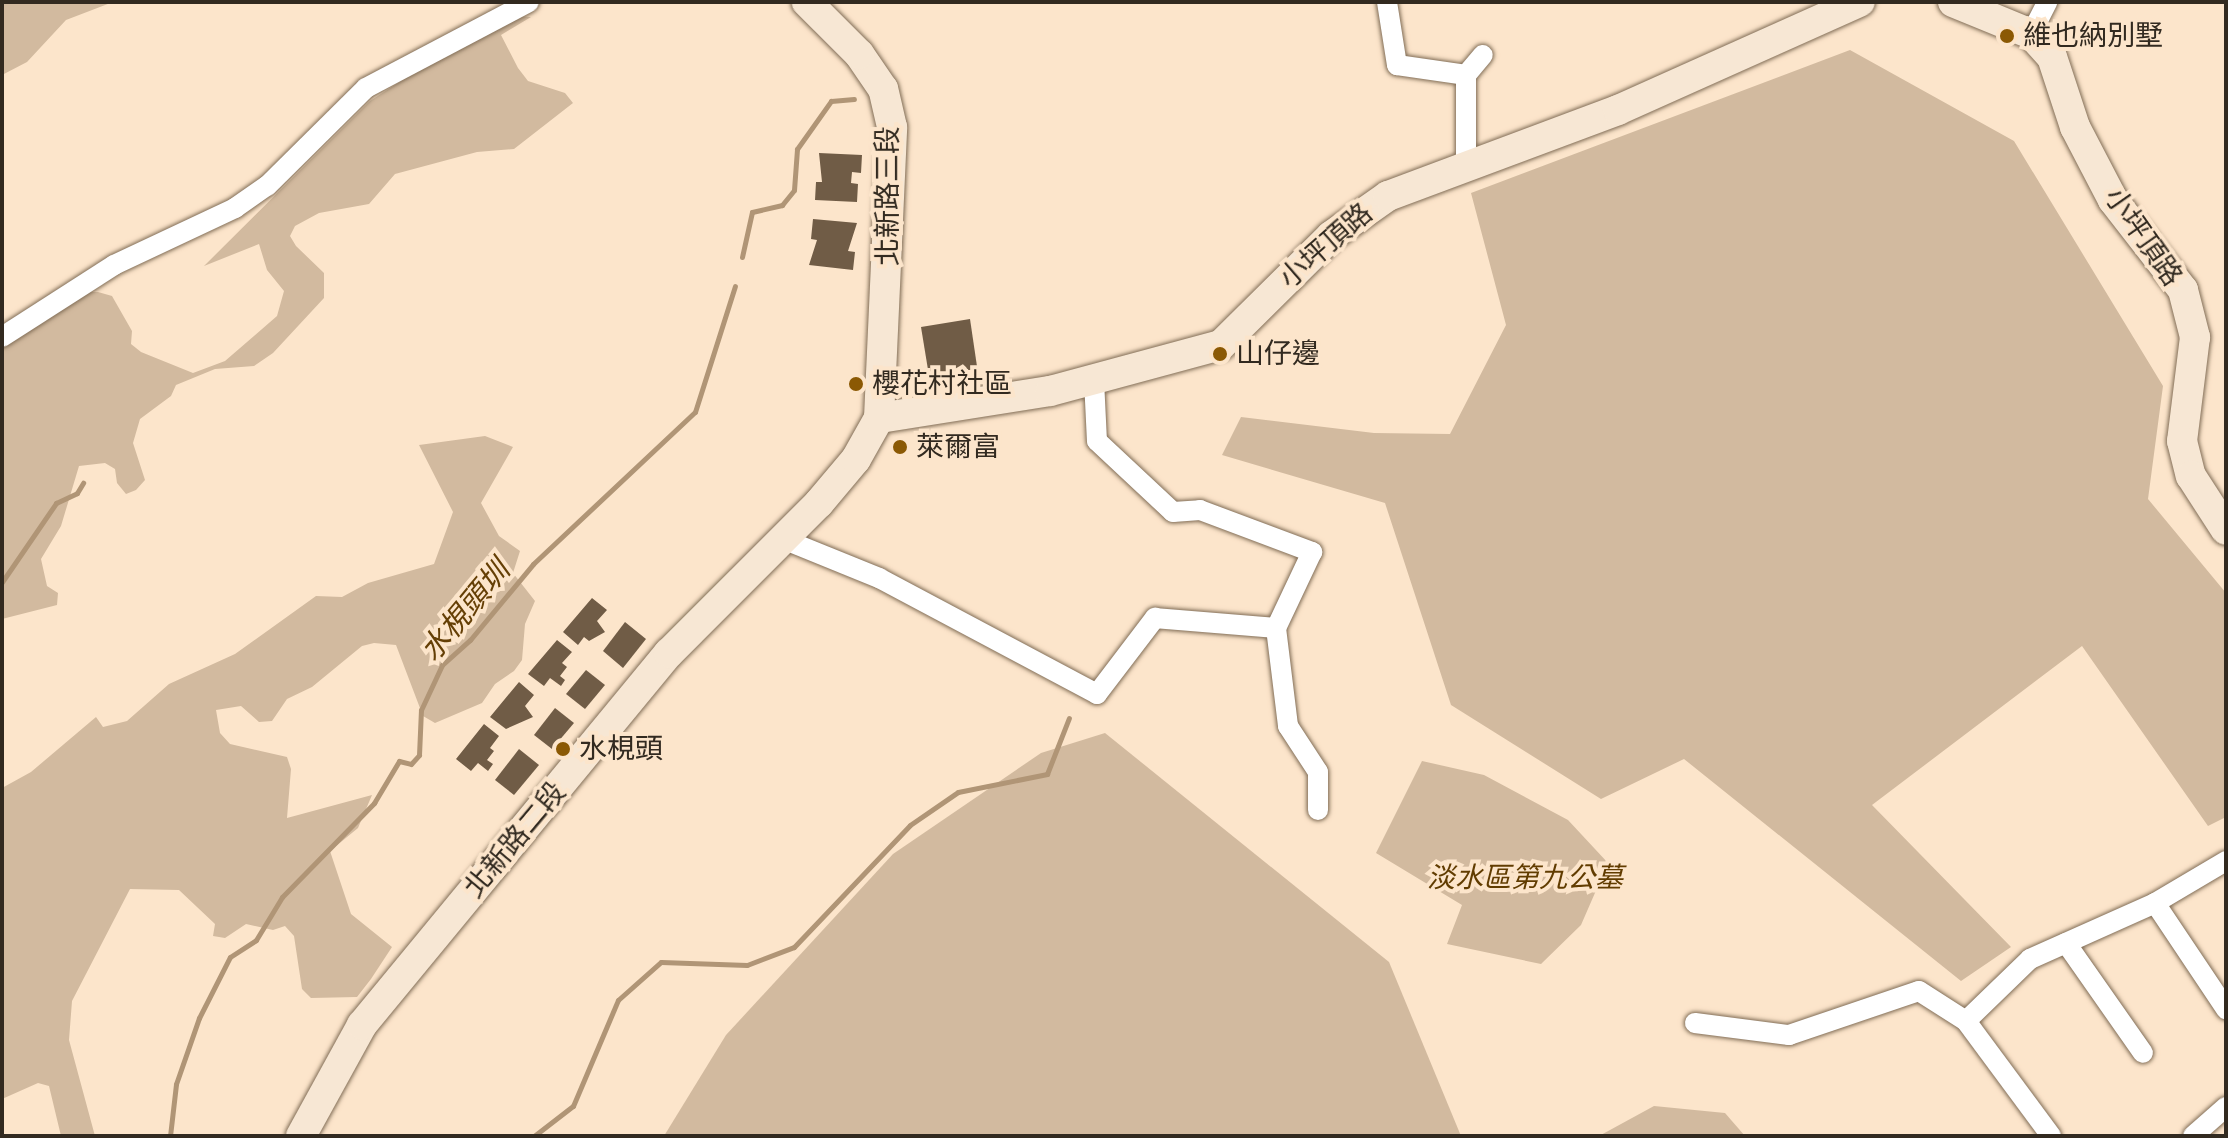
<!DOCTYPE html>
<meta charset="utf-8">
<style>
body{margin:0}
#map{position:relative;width:2228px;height:1138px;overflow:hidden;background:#fce5cb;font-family:"Zilla Slab","Noto Sans TC",serif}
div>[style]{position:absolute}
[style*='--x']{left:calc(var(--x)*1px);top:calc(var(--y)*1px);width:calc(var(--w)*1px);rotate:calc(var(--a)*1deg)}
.green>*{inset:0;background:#d2ba9f}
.stream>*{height:5px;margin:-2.5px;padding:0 2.5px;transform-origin:2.5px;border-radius:2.5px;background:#b09576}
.building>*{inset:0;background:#705c46}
.roads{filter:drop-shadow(0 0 2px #816d56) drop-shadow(0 0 2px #816d56)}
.street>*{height:20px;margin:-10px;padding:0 10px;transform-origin:10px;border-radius:10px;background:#fff}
.secondary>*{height:30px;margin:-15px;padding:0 15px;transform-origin:15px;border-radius:15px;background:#f7e7d4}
.dots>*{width:22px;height:22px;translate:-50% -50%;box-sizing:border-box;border:4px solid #fce5cb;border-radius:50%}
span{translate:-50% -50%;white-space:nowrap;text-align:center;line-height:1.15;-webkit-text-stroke:8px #fce5cb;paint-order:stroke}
.poi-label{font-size:28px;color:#322a20}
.left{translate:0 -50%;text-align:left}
.street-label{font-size:28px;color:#322a20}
.park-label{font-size:28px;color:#613c00;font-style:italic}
.water-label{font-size:30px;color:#653f05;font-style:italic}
.frame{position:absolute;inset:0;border:4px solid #322a20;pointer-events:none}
</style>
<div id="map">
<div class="green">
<i style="clip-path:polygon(2px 2px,113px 2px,66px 20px,27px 62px,2px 75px)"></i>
<i style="clip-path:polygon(517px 16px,531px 17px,501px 35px,518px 68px,528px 81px,565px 93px,573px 103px,514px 149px,477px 152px,395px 174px,369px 204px,319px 213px,295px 226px,290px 236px,296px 246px,324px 273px,324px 298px,273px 353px,254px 366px,215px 369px,176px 385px,171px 396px,140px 419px,133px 443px,145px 480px,136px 490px,126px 494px,117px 483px,115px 469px,105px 463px,79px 466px,61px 526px,41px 559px,47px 586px,58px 593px,57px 605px,2px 619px,2px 343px,81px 292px,98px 292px,112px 296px,132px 331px,131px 344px,141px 352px,193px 373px,225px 361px,277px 316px,284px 291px,267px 270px,259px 244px,204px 266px,370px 101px,465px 40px)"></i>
<i style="clip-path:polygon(1850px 50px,2014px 141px,2163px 386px,2148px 499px,2226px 593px,2226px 817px,2208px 826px,2082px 646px,1872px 805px,2011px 947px,1961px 981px,1684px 759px,1601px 799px,1451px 705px,1385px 503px,1222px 455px,1241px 417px,1374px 433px,1450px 434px,1506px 325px,1471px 193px)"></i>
<i style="clip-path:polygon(485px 436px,513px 447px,481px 503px,499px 536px,520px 551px,513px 573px,535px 601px,525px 624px,522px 660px,514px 671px,495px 684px,482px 703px,435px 723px,423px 716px,396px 645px,374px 643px,362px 646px,312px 687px,287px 699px,272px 721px,259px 722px,241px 706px,216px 710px,220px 733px,230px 744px,287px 757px,291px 769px,287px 818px,372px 795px,358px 828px,330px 851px,351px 914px,392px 947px,371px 979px,357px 997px,311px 998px,302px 989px,294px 936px,285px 926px,273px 930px,246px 924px,225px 938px,213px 936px,215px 924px,179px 890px,130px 889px,72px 1001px,69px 1040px,95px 1136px,61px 1136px,49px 1086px,38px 1083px,2px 1099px,2px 788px,31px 772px,96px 717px,103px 727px,127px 721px,169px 684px,235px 654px,316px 596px,342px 597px,368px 583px,434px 564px,453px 512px,419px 445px)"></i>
<i style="clip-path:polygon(1105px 733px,1389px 962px,1461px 1136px,664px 1136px,726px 1035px,893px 854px,1041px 753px)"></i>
<i style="clip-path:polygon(1422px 761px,1484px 775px,1568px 820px,1608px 863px,1581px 925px,1541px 964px,1447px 944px,1462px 905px,1376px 853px)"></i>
<i style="clip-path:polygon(1654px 1106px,1725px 1113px,1745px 1136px,1599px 1136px)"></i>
</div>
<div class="stream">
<i style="--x:742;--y:257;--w:46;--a:-77.5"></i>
<i style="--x:752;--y:212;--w:31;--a:-13"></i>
<i style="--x:782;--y:205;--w:19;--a:-51"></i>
<i style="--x:794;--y:190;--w:41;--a:-85.8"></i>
<i style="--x:797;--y:149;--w:59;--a:-54.7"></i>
<i style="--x:831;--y:101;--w:23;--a:-5"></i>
<i style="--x:2;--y:582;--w:96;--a:-55.6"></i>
<i style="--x:56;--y:503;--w:23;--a:-25"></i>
<i style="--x:77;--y:493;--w:12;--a:-59"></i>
<i style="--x:170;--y:1136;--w:52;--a:-83.4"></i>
<i style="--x:176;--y:1084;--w:70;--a:-70.8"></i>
<i style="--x:199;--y:1018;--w:68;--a:-63.1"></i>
<i style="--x:230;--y:957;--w:31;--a:-33"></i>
<i style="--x:256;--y:940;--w:50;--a:-58.8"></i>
<i style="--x:282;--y:897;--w:132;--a:-45.6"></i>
<i style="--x:374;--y:803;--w:49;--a:-59.2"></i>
<i style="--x:399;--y:761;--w:12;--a:14"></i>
<i style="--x:411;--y:764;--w:12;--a:-48"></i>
<i style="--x:419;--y:755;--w:45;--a:-87.5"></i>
<i style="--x:421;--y:710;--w:50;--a:-65"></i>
<i style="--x:442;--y:665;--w:38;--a:-42"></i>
<i style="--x:470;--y:640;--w:99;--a:-50.3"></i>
<i style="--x:533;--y:564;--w:222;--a:-43.2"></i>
<i style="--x:695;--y:412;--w:132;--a:-72.4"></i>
<i style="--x:534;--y:1136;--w:49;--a:-37.6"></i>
<i style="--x:573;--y:1106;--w:115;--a:-67"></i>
<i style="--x:618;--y:1000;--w:57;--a:-41.5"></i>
<i style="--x:661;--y:962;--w:86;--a:2"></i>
<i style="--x:747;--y:965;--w:50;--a:-21"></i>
<i style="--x:794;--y:947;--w:168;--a:-46.4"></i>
<i style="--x:910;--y:825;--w:58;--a:-34.5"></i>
<i style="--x:958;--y:792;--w:91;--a:-11.4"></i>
<i style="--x:1047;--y:774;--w:60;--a:-68.6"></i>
</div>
<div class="building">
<i style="clip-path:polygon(819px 153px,862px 155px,861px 173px,852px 172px,851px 183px,858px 184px,857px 202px,815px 200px,816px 182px,822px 182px)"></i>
<i style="clip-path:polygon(813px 219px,857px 223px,848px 251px,855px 252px,853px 270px,809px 265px,817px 240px,811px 239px)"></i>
<i style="clip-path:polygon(970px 319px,979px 380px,931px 388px,921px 327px)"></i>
<i style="clip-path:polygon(592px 598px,607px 610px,597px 621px,605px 632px,589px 641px,584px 637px,578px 645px,563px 632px)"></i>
<i style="clip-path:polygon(625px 622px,646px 639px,623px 668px,603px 651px)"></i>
<i style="clip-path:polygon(557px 640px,572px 652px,562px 663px,567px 667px,560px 676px,565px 680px,561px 686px,550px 678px,544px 686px,528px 674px)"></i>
<i style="clip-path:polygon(586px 670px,605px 685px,585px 709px,566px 694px)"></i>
<i style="clip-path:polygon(519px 682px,534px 695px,525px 706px,533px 717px,506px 729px,490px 717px)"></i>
<i style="clip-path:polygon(555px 708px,574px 723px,552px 749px,534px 735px)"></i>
<i style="clip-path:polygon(484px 724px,499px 736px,490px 748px,494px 751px,487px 760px,493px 764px,488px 771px,478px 763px,471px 771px,456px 759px)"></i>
<i style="clip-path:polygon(519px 749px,539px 765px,514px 795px,495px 780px)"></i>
</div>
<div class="roads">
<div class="street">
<i style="--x:1387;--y:2;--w:64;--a:81"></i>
<i style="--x:1397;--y:65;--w:70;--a:8.2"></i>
<i style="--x:2031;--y:34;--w:36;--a:-63"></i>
<i style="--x:1466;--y:166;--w:91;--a:-90"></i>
<i style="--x:1466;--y:75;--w:26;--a:-50"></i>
<i style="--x:2;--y:337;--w:133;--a:-32.7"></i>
<i style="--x:114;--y:265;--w:134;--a:-25.2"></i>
<i style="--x:235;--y:208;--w:39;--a:-35"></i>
<i style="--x:267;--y:186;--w:139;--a:-44.7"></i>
<i style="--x:366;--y:88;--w:184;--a:-27.8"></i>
<i style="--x:1094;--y:380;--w:61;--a:87.2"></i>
<i style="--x:1097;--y:441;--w:104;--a:43.1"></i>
<i style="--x:1173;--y:512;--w:27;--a:-4"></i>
<i style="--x:1200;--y:510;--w:120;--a:20.6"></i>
<i style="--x:1312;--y:552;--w:84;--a:115.3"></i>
<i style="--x:1276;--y:628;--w:99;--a:83"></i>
<i style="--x:1288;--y:726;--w:55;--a:56.9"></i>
<i style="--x:1318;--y:772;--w:38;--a:90"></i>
<i style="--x:783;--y:539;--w:104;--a:22.1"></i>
<i style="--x:879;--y:578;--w:247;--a:28"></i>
<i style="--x:1097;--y:694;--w:96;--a:-52.7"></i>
<i style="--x:1155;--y:618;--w:121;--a:4.7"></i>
<i style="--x:2155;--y:903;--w:128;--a:56.2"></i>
<i style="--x:2066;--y:943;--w:134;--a:55"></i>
<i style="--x:1966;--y:1021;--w:143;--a:53.5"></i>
<i style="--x:1695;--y:1023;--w:95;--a:7.3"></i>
<i style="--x:1789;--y:1035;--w:137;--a:-18.7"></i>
<i style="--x:1919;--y:991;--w:56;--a:32.6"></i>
<i style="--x:1966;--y:1021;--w:89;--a:-44.1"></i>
<i style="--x:2030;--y:959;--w:137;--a:-24.1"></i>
<i style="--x:2155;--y:903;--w:82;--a:-30.6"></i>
<i style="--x:2193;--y:1136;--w:44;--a:-41.3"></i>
</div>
<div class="secondary">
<i style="--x:1953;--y:2;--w:84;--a:22.3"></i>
<i style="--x:2031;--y:34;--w:31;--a:48"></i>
<i style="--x:2052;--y:57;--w:74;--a:71.8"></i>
<i style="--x:2075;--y:127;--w:82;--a:62.5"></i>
<i style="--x:2113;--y:200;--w:114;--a:52.1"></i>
<i style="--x:2183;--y:290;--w:49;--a:75.7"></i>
<i style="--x:2195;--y:337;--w:105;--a:97.1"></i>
<i style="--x:2182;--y:441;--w:36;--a:76"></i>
<i style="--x:2191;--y:476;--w:64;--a:57.1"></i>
<i style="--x:879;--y:418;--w:173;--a:-9"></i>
<i style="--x:1050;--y:391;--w:177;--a:-15.1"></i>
<i style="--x:1221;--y:345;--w:155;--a:-44.7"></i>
<i style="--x:1331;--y:236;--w:70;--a:-35.1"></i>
<i style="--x:1388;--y:196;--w:246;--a:-20.5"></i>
<i style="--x:1618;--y:110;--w:265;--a:-24.1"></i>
<i style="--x:301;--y:1136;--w:127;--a:-61.2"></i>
<i style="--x:362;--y:1025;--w:482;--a:-50.5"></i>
<i style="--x:669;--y:653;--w:212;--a:-45"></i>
<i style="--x:819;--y:503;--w:57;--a:-49.9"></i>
<i style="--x:856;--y:459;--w:47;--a:-60.7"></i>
<i style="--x:879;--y:418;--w:291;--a:-87.4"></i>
<i style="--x:892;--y:127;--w:39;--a:-103"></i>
<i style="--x:883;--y:89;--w:42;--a:-124.4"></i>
<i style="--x:859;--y:54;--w:74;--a:-135"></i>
</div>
</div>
<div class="dots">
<i style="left:2007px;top:36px;background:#8b5904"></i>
<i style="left:1220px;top:354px;background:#8b5904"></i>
<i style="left:856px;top:384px;background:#8b5904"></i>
<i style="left:900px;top:447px;background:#8b5904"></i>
<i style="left:563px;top:749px;background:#8b5904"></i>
</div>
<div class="poi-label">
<span class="left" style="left:2023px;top:36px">維也納別墅</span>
<span class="left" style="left:1236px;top:354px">山仔邊</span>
<span class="left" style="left:872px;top:384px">櫻花村社區</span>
<span class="left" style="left:916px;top:447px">萊爾富</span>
<span class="left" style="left:579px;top:749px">水梘頭</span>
</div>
<div class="street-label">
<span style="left:888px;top:196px;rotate:-90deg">北新路三段</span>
<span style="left:2143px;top:237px;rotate:55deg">小坪頂路</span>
<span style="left:1326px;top:246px;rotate:-41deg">小坪頂路</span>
<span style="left:515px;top:840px;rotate:-50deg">北新路二段</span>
</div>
<div class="park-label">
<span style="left:1525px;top:878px">淡水區第九公墓</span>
</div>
<div class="water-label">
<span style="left:465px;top:611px;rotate:-50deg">水梘頭圳</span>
</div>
<div class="frame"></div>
</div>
